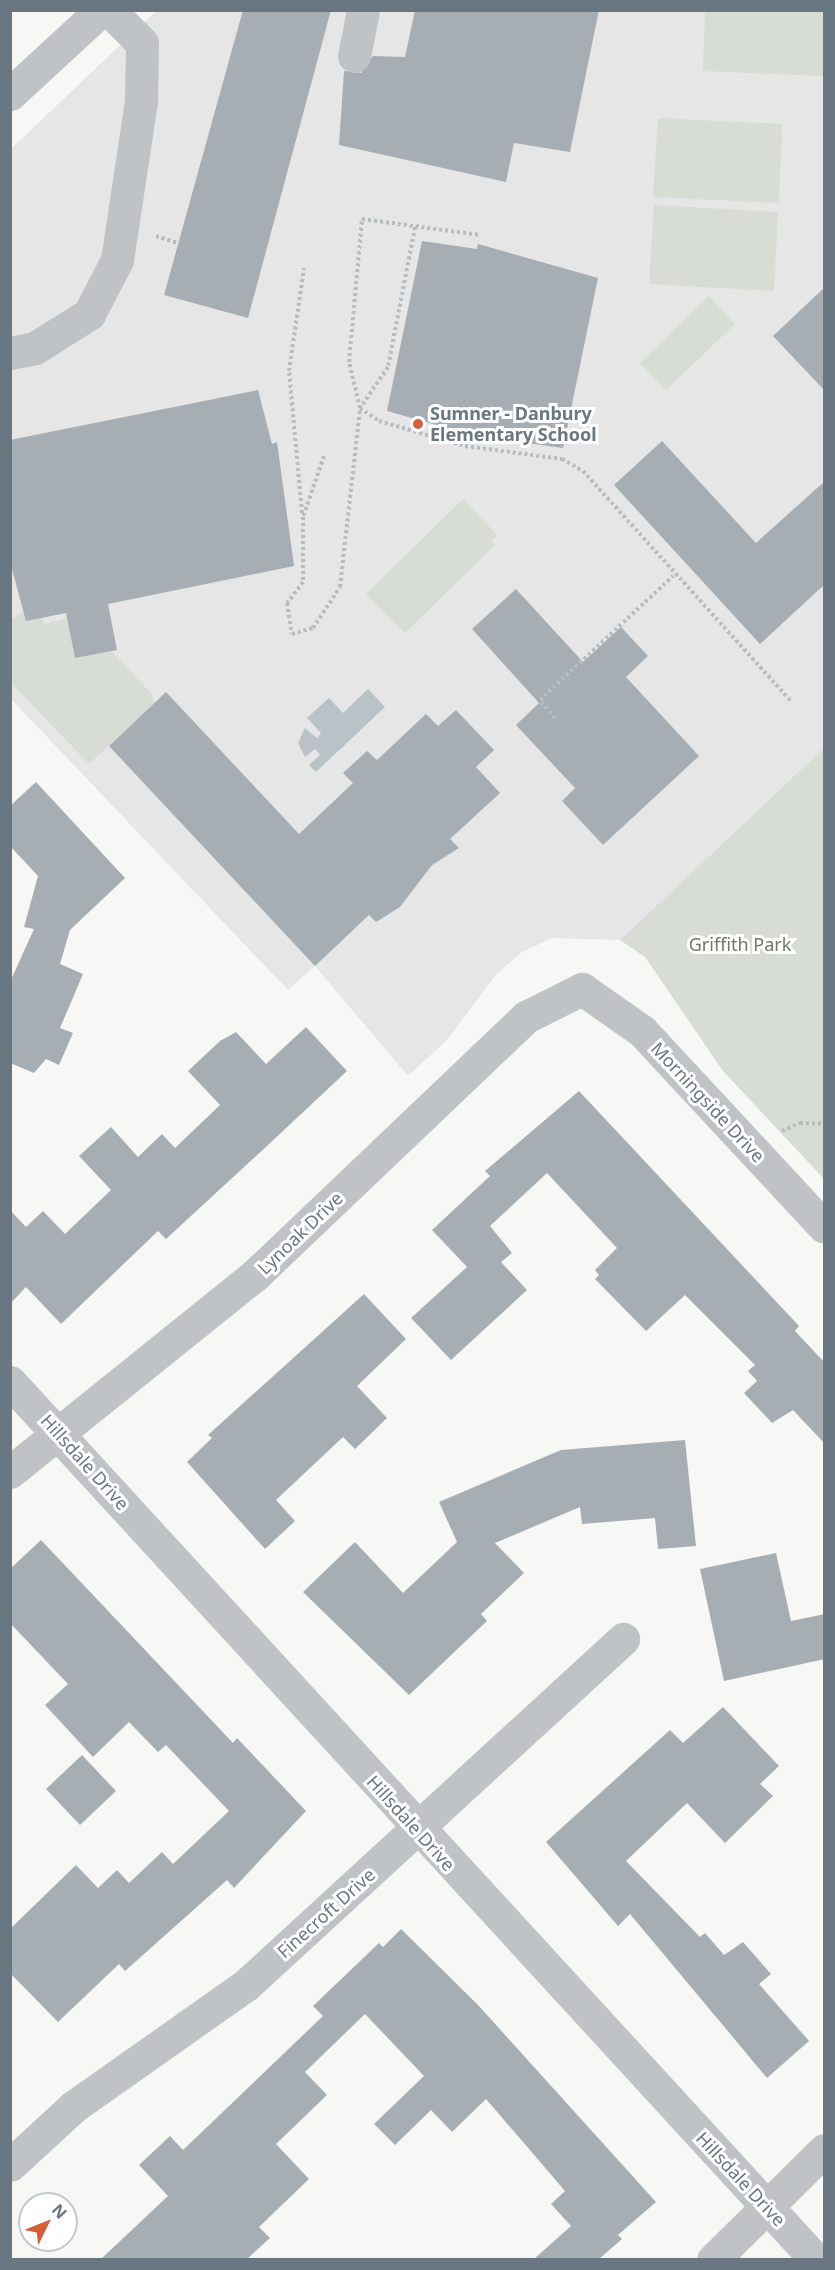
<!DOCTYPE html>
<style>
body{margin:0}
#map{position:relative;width:835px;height:2270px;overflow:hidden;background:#f7f7f5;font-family:"Noto Sans",sans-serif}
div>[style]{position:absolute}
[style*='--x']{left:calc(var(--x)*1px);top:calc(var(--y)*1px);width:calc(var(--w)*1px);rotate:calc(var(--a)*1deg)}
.built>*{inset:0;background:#e5e6e5}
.green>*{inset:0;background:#d7dcd4}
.water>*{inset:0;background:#b9c3c7}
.building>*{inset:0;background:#a7aeb3}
.path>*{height:4px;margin-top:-2px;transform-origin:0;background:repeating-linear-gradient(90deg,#b9bcbe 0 3px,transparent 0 6px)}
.minor>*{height:33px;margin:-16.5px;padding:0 16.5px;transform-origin:16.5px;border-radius:16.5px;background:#bfc3c6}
.dots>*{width:16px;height:16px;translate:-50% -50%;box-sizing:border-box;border:3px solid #fff;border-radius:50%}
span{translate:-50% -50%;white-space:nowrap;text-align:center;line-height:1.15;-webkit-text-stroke:6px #fff;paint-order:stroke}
.poi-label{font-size:18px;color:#697783;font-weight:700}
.left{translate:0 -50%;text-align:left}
.park-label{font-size:18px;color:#6b7b67}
.street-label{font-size:18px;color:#697783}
.frame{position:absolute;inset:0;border:12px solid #697783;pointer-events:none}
.north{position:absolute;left:18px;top:2192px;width:60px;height:60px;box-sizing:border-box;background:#fff;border:2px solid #c3c9cd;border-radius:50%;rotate:47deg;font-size:16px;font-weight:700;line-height:24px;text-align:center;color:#697783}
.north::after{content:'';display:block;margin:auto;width:21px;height:27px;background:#d45f38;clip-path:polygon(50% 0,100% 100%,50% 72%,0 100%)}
</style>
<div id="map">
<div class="built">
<i style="clip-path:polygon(156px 11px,824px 11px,824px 748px,620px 940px,552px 938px,520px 953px,494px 977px,447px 1040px,408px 1076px,315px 966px,288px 990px,11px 699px,11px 149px)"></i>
</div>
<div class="green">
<i style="clip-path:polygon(705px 11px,824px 11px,824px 76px,703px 71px)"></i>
<i style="clip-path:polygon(658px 118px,782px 124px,779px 203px,653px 197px)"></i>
<i style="clip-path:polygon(654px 205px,778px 212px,774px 291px,649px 284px)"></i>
<i style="clip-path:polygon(709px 296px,735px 324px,666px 390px,640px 363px)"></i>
<i style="clip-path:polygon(463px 499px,497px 535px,491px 541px,495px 545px,405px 633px,366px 594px)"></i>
<i style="clip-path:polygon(24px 611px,42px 618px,44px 624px,67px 618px,75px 658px,111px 651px,152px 694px,154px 703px,89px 764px,11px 683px,10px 620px)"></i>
<i style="clip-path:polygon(824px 748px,824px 1179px,723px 1071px,645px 957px,620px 940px)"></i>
</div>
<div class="water">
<i style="clip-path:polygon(368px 689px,385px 707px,316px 772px,309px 765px,320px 755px,315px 749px,305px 757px,298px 743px,305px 728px,317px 738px,321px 733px,307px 718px,329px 698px,343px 713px)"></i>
</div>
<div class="building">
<i style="clip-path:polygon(243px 10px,331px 10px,248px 318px,164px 295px)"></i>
<i style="clip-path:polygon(415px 10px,599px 10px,570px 152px,514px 143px,506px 182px,339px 145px,344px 71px,361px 73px,373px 56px,405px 57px)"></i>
<i style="clip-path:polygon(422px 241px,477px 249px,478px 244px,598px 278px,563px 448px,472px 435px,387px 411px)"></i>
<i style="clip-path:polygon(825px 287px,825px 391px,773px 336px)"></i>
<i style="clip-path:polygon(258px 390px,272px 444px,277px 442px,294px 566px,108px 604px,117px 650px,75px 658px,66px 613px,26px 621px,10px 562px,10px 440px)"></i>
<i style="clip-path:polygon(662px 441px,756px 543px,825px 481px,825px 584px,760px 644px,614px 485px)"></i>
<i style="clip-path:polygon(516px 589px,583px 662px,621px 627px,648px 656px,626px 677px,699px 756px,603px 845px,562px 801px,575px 788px,516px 725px,539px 703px,472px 629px)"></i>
<i style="clip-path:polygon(166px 692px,299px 834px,353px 783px,343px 773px,367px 751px,377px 760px,426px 714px,438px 726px,456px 710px,494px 750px,476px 767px,500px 793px,450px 839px,459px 848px,432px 865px,400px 907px,376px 922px,369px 915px,315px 966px,109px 746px)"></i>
<i style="clip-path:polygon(36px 782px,125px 878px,70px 930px,60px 964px,83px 974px,60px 1028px,73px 1033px,59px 1065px,46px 1059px,34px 1073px,10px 1063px,10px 982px,34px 929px,24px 927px,38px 876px,10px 846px,10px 806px)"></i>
<i style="clip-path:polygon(306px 1027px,347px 1071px,268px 1145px,166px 1239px,158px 1231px,61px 1324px,26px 1287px,10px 1304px,10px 1210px,26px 1227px,43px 1211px,65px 1234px,111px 1190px,79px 1156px,111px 1127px,138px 1157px,162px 1134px,175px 1148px,220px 1105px,188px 1071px,220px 1041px,236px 1032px,266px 1064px)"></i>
<i style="clip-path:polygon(579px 1091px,799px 1326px,795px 1331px,825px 1363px,825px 1444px,793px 1410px,772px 1423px,744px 1393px,757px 1381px,748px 1371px,755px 1365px,685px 1295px,646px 1331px,595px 1279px,599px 1275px,595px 1270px,617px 1248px,547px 1173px,490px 1226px,512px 1253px,501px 1262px,527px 1290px,451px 1360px,411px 1318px,467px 1267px,432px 1230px,490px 1176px,485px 1171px)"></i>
<i style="clip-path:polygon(364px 1294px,406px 1339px,357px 1386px,387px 1418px,355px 1449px,343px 1437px,276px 1500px,295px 1521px,265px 1549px,187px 1462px,212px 1438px,208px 1435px)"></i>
<i style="clip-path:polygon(685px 1440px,696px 1546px,658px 1549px,655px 1518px,582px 1524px,580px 1507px,495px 1543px,524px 1573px,481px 1614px,487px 1621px,409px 1695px,303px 1592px,355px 1542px,403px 1593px,457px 1542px,439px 1502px,561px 1450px)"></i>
<i style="clip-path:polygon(41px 1540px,233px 1743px,237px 1738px,306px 1811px,234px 1888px,227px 1880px,125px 1971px,119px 1964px,58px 2022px,10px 1973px,10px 1929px,76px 1865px,98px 1888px,117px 1870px,129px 1883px,162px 1852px,173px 1864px,229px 1811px,166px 1745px,158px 1752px,129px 1722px,93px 1757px,45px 1705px,68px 1684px,10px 1623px,10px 1569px)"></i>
<i style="clip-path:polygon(776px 1553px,791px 1621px,825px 1614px,825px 1659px,724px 1681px,700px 1569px)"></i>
<i style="clip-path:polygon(723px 1707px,779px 1766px,760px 1784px,773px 1796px,725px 1843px,687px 1803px,626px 1861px,700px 1937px,705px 1933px,724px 1955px,743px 1942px,771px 1974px,759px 1984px,809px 2041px,767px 2078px,630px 1914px,618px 1926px,546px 1842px,670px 1730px,683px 1743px)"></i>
<i style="clip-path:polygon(82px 1755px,116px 1791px,80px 1825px,46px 1789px)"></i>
<i style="clip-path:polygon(401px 1929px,478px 2005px,656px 2202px,618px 2235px,622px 2239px,599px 2259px,534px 2259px,571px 2226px,551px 2204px,565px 2191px,486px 2099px,452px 2132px,431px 2110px,395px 2145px,374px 2124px,424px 2076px,365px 2014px,305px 2072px,327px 2095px,276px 2144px,309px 2179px,259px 2227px,270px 2238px,247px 2259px,101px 2259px,168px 2196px,139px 2165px,170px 2136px,183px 2150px,323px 2016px,313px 2006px,379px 1943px,383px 1947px)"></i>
</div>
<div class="path">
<i style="--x:415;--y:227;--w:143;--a:100.9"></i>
<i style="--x:388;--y:367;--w:50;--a:124.3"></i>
<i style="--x:360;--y:408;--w:23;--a:34"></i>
<i style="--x:379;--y:421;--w:90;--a:16.2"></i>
<i style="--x:465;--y:446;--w:98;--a:7.6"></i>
<i style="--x:562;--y:459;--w:24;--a:30"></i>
<i style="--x:583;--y:471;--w:310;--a:47.9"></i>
<i style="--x:156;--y:236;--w:23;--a:18"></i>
<i style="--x:324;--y:456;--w:65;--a:109"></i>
<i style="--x:303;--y:517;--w:65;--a:90"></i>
<i style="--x:303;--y:582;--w:26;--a:127"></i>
<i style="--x:287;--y:603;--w:31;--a:81"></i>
<i style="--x:292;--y:634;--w:22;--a:-16"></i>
<i style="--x:313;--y:628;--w:49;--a:-56.6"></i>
<i style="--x:340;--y:587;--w:180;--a:-83.6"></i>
<i style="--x:360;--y:408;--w:47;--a:-103.4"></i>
<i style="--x:349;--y:362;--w:144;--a:-84.8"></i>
<i style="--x:362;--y:219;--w:119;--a:7.7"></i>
<i style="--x:302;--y:513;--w:143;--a:-95.2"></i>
<i style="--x:289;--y:371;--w:104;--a:-81.7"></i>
<i style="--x:555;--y:718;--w:23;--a:-130"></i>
<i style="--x:540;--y:700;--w:182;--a:-43"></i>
<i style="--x:782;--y:1131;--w:20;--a:-24"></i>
<i style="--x:800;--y:1123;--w:24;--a:2"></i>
</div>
<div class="minor">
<i style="--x:354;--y:56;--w:47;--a:-78.9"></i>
<i style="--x:10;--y:94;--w:124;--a:-42.7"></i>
<i style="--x:10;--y:353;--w:25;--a:-11"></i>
<i style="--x:35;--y:348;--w:64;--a:-32.2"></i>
<i style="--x:89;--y:314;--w:61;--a:-62.6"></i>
<i style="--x:117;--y:260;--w:161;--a:-81.4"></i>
<i style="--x:141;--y:101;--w:58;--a:-89"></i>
<i style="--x:142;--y:43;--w:47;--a:-135"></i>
<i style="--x:10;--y:1382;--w:1192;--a:47.45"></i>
<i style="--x:10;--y:1472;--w:313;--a:-38.8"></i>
<i style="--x:254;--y:1276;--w:376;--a:-43.6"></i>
<i style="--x:526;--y:1017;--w:63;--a:-26.6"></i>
<i style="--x:582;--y:989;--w:73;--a:35"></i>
<i style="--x:642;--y:1031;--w:267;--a:47.1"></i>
<i style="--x:10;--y:2165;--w:86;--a:-42.6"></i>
<i style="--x:73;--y:2107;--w:212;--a:-35.2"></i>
<i style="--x:246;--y:1985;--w:512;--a:-42.54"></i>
<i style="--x:713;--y:2260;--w:156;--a:-44.7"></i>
</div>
<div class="dots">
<i style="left:418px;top:424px;background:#d45f38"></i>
</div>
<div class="poi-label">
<span class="left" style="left:430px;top:424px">Sumner - Danbury<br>Elementary School</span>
</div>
<div class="park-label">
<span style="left:740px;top:944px">Griffith Park</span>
</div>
<div class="street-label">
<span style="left:708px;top:1102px;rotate:47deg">Morningside Drive</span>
<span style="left:300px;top:1233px;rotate:-44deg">Lynoak Drive</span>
<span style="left:85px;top:1462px;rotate:48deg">Hillsdale Drive</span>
<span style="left:411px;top:1823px;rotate:48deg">Hillsdale Drive</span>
<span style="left:326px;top:1913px;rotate:-42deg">Finecroft Drive</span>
<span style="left:741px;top:2179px;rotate:47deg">Hillsdale Drive</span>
</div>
<div class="frame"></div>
<div class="north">N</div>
</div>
